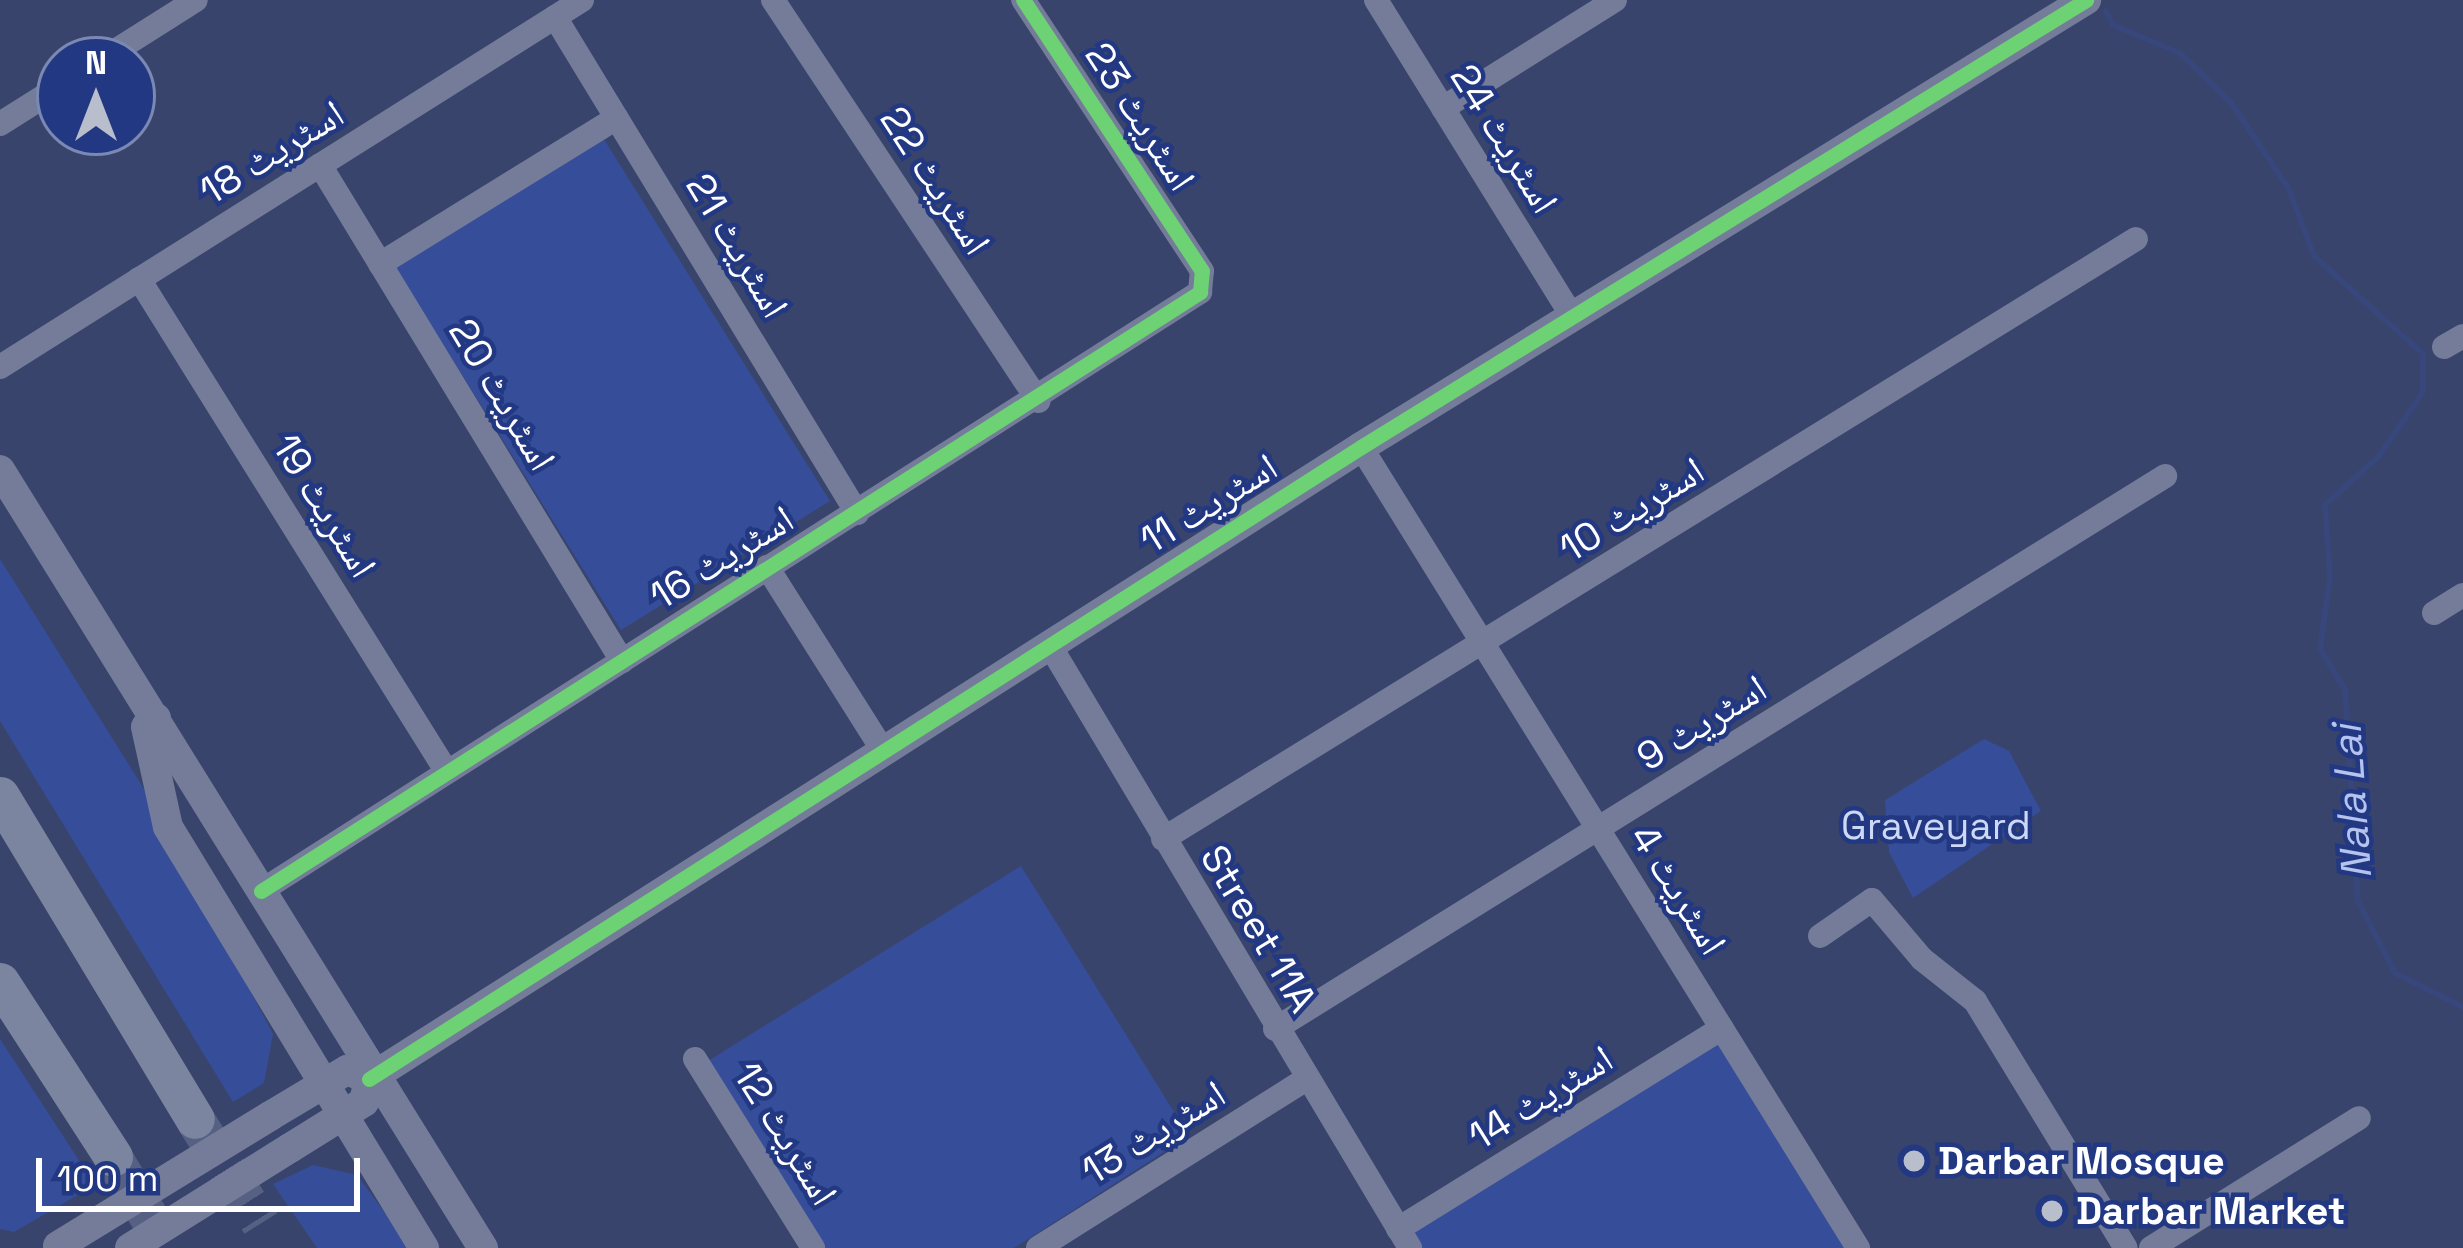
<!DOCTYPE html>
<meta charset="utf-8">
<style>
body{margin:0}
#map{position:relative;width:2463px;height:1248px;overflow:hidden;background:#38446c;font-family:"Space Grotesk","Noto Naskh Arabic",sans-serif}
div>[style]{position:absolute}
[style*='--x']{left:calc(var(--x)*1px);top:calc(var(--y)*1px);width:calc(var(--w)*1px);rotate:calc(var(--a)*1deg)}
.green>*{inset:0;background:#364e99}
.stream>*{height:6px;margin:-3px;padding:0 3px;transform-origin:3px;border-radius:3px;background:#37467b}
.primary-tunnel>*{height:39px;margin-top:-19.5px;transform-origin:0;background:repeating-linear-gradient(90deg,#566082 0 39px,transparent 0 59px)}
.minor>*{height:24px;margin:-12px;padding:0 12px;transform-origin:12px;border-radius:12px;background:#747c9a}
.tertiary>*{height:30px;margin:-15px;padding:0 15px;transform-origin:15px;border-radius:15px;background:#747c9a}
.primary>*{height:39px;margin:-19.5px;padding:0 19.5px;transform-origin:19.5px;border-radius:19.5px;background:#7c859f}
.tertiary-bridge>*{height:30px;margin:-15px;padding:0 15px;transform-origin:15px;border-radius:15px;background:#747c9a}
.cycleway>*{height:15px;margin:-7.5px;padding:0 7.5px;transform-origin:7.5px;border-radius:7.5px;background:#6cd273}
.dots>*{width:33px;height:33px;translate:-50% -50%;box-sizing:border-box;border:6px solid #223882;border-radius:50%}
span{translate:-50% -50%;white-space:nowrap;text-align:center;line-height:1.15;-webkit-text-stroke:9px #223882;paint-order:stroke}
.street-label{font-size:39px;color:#fff}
.park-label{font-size:39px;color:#cdd7f6}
.poi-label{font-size:39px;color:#fff;font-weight:700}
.left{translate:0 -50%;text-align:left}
.water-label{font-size:42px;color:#b5c3ef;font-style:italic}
.north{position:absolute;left:36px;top:36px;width:120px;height:120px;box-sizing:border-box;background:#223882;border:3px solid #7a88b4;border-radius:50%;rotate:0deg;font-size:33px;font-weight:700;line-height:48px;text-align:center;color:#fff}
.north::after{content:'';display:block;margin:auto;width:42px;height:54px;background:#b9becc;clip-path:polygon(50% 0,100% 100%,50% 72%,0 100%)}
.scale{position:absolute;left:36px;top:1158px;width:324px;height:54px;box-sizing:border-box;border:6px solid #fff;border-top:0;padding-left:15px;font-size:36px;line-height:42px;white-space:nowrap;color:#fff;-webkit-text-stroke:9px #223882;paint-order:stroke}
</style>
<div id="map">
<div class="green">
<i style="clip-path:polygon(602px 136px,830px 501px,621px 630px,393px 264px)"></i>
<i style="clip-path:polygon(0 559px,141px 784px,273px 1034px,264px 1083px,233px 1102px,0 721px)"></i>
<i style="clip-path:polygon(1984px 739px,2009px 751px,2041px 811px,1913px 898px,1889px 852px,1885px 800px)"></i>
<i style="clip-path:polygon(1021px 866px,1189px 1136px,1014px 1248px,822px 1248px,708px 1061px)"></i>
<i style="clip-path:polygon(1722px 1028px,1858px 1248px,1411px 1248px,1398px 1229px)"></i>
<i style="clip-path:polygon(0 1039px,95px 1185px,14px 1232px,0 1229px)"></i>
<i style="clip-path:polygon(313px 1165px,357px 1175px,411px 1248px,317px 1248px,273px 1184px)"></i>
</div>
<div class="stream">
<i style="--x:2106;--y:11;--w:16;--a:63"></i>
<i style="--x:2113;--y:25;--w:73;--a:22.7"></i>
<i style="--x:2180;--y:53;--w:73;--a:44.4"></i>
<i style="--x:2232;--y:104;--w:102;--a:56.2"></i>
<i style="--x:2289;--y:189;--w:72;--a:69.5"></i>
<i style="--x:2314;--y:256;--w:147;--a:42"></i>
<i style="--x:2423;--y:354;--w:38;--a:90"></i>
<i style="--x:2423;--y:392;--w:78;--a:124.5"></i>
<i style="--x:2379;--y:456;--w:73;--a:137.8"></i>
<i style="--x:2325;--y:505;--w:72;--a:86"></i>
<i style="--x:2330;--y:577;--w:73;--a:97.9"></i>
<i style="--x:2320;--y:649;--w:48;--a:58.6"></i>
<i style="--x:2345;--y:690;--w:211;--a:86.5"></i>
<i style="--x:2358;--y:901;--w:81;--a:62.8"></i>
<i style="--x:2395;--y:973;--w:76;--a:26.6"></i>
</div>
<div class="primary-tunnel">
<i style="--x:195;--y:1119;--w:123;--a:57.6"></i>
<i style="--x:113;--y:1157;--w:106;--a:58.9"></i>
</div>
<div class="minor">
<i style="--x:773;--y:0;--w:481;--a:56.5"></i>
<i style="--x:1376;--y:0;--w:370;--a:58.2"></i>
<i style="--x:555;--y:17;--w:581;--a:58.66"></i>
<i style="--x:101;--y:60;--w:112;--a:-32.3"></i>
<i style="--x:1443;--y:108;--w:203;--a:-32.1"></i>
<i style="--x:0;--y:124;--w:71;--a:-32.3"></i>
<i style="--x:320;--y:165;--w:581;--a:58.66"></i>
<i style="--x:380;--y:264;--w:278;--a:-31.7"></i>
<i style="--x:139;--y:279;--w:581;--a:58.01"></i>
<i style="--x:2444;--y:347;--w:22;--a:-30"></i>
<i style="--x:0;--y:367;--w:688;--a:-32.23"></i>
<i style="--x:1361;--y:447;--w:943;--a:58.18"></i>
<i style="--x:767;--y:567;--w:215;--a:57.7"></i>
<i style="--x:2434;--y:613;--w:34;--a:-32"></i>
<i style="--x:1049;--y:644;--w:704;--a:59.13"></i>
<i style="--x:1163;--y:839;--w:1143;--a:-31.66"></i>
<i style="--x:261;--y:891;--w:1114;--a:-32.53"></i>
<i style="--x:1200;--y:292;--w:21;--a:-85"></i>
<i style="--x:1202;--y:271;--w:325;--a:-123.4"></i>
<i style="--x:1820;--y:936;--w:63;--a:-34.7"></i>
<i style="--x:1872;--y:900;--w:77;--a:49.7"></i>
<i style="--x:1922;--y:959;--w:68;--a:38.4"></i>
<i style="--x:1975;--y:1001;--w:289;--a:58.6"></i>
<i style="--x:1275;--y:1029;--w:1048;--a:-31.85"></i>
<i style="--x:695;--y:1059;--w:223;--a:58"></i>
<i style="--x:1398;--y:1229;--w:381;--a:-31.8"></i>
<i style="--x:1038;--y:1248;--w:319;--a:-32.2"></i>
<i style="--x:2151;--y:1248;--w:245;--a:-32"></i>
</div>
<div class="tertiary">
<i style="--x:0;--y:470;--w:916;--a:58.17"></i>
<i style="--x:156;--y:718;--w:13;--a:138"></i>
<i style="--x:146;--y:727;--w:102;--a:77.6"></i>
<i style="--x:168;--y:827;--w:493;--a:58.7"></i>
<i style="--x:369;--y:1079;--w:1176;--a:-32.5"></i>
<i style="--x:1361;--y:447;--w:852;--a:-31.66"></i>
<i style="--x:270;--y:1116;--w:90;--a:-30.9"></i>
<i style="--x:347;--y:1070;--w:24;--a:22"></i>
<i style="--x:290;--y:1148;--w:87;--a:-31.9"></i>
<i style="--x:364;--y:1102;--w:24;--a:-78"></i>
</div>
<div class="primary">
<i style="--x:0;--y:796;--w:377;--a:58.9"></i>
<i style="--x:0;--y:982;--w:208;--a:57.1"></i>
</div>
<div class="tertiary-bridge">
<i style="--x:58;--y:1246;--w:249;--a:-31.5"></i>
<i style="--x:130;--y:1248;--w:189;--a:-32"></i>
</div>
<div class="cycleway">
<i style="--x:261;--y:891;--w:1114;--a:-32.53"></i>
<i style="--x:1200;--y:292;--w:21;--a:-85"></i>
<i style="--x:1202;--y:271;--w:325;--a:-123.4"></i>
<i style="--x:369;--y:1079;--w:1176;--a:-32.5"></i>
<i style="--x:1361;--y:447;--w:852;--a:-31.66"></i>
</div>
<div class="dots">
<i style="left:1914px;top:1161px;background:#b9becc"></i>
<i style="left:2052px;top:1211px;background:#b9becc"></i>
</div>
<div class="street-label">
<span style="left:1140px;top:117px;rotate:57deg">اسٹریٹ 23</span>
<span style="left:1504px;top:139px;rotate:58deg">اسٹریٹ 24</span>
<span style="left:272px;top:153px;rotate:-32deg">اسٹریٹ 18</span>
<span style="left:935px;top:181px;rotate:57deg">اسٹریٹ 22</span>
<span style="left:737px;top:246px;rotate:59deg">اسٹریٹ 21</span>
<span style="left:502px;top:395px;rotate:59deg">اسٹریٹ 20</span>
<span style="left:1209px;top:504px;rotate:-32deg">اسٹریٹ 11</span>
<span style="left:324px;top:506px;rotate:58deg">اسٹریٹ 19</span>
<span style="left:1632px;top:510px;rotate:-32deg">اسٹریٹ 10</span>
<span style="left:722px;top:558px;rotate:-32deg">اسٹریٹ 16</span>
<span style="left:1702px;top:723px;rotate:-32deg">اسٹریٹ 9</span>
<span style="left:1678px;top:890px;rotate:58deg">اسٹریٹ 4</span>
<span style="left:1258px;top:929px;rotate:59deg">Street 11A</span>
<span style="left:1541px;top:1098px;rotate:-32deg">اسٹریٹ 14</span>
<span style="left:1154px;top:1133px;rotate:-32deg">اسٹریٹ 13</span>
<span style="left:785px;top:1134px;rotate:58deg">اسٹریٹ 12</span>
</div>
<div class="park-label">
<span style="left:1936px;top:826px">Graveyard</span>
</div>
<div class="poi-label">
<span class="left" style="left:1938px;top:1161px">Darbar Mosque</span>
<span class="left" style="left:2076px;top:1211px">Darbar Market</span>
</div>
<div class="water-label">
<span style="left:2352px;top:802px;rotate:-94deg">Nala Lai</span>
</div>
<div class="north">N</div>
<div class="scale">100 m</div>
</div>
